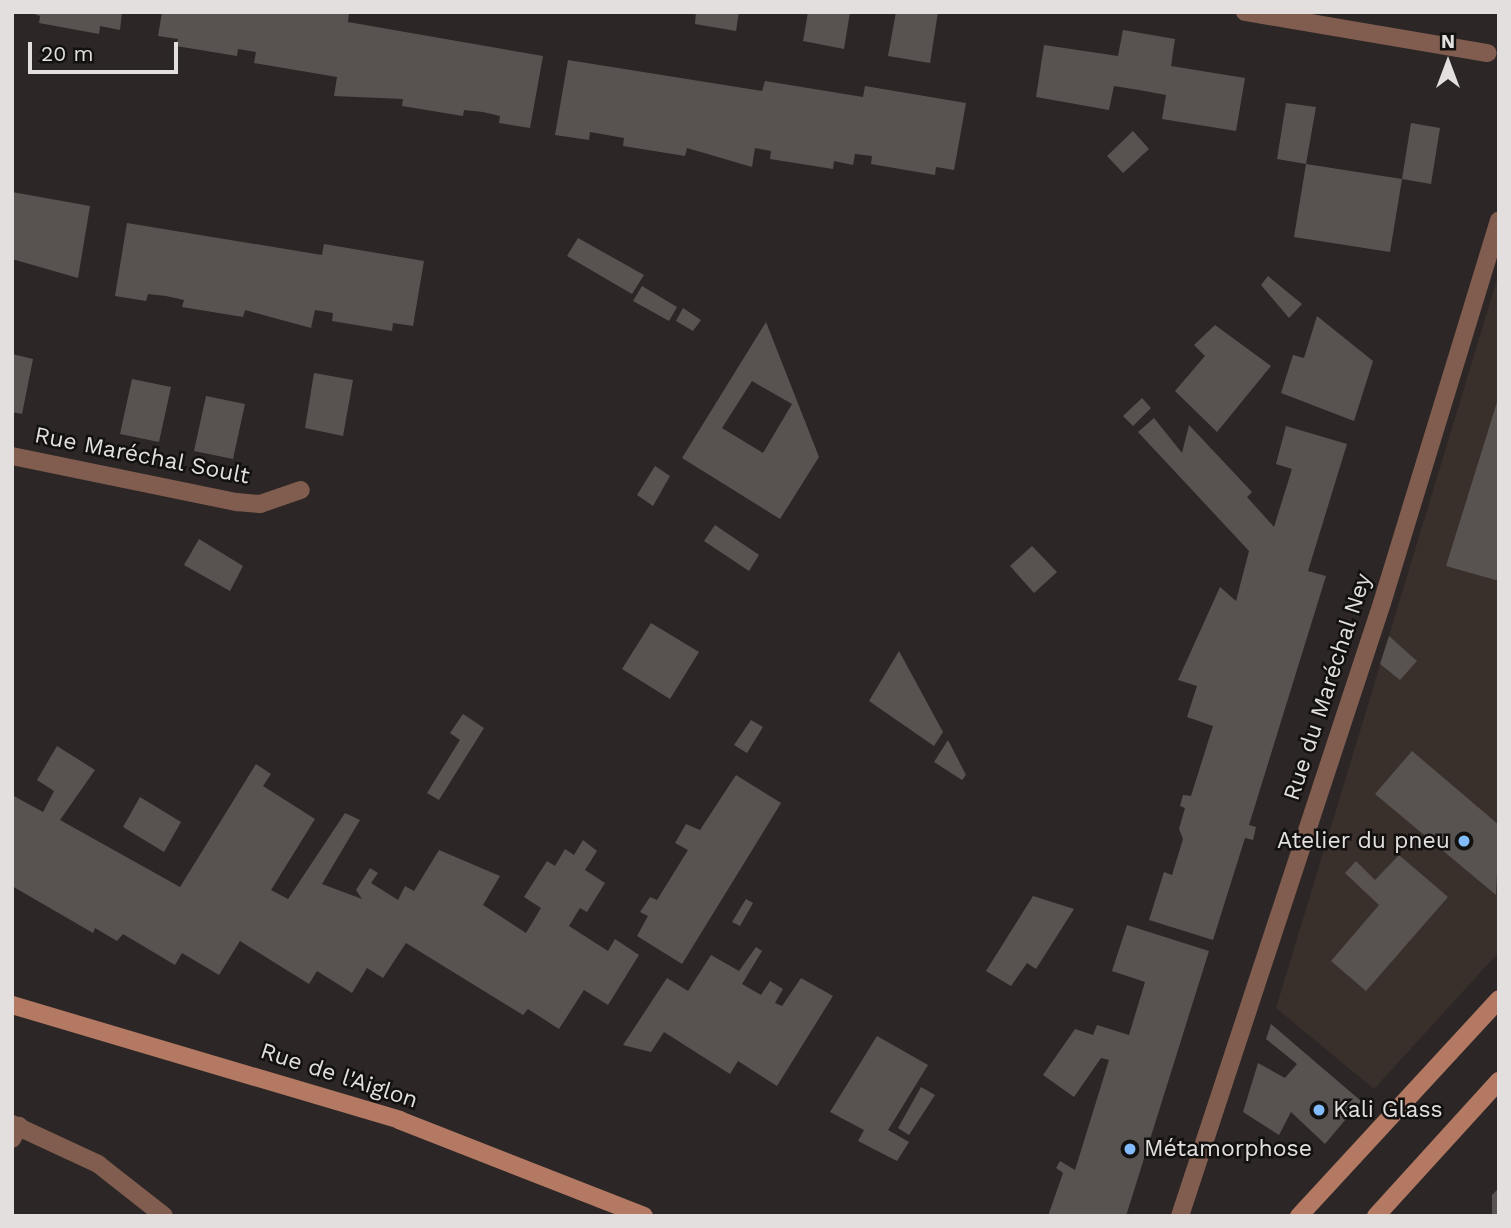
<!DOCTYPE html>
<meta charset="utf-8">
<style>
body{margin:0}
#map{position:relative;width:1511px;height:1228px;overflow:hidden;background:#2c2726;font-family:"Work Sans",sans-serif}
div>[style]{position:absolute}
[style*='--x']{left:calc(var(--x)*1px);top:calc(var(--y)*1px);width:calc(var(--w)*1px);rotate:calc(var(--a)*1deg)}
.built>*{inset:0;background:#392f2b}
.building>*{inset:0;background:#585351}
.service>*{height:18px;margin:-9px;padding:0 9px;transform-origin:9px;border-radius:9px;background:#815d4f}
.minor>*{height:18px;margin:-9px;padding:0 9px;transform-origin:9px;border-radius:9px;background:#815d4f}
.secondary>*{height:18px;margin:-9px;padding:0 9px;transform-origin:9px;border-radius:9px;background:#b37963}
.dots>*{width:19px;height:19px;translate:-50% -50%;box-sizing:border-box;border:4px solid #131110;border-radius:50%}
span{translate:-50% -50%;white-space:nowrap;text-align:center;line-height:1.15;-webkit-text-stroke:5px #131110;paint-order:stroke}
.street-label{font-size:23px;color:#e2dfde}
.poi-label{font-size:23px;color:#e2dfde}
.right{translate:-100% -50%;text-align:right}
.left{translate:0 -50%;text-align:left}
.frame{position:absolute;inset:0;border:14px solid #e2dfde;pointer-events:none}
.north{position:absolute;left:1413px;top:28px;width:70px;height:70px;-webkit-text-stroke:5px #131110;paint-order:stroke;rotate:0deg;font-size:19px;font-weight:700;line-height:28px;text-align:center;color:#e2dfde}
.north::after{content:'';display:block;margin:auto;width:24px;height:32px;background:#e2dfde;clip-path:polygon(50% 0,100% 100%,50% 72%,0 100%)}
.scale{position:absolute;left:28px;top:42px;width:150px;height:32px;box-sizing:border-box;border:4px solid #e2dfde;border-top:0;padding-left:9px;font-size:21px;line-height:24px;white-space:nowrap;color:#e2dfde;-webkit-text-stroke:5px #131110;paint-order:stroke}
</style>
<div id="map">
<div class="built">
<i style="clip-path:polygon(1499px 273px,1499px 952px,1374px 1089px,1276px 1008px)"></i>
</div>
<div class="building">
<i style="clip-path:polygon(29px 12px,122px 12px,120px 30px,100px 26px,99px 34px,39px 23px,40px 16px)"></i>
<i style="clip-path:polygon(162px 12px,349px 12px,348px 22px,543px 56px,530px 128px,499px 123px,500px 116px,483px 112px,464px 110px,463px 116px,402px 106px,403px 99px,334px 96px,337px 77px,254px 63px,256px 52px,238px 49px,237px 56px,176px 46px,178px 39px,158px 36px)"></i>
<i style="clip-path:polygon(696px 12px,739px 12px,736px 31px,695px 24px)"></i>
<i style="clip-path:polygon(808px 12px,850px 12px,844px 49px,803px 41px)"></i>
<i style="clip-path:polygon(896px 12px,938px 12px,930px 63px,888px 56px)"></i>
<i style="clip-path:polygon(1123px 30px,1175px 39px,1171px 66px,1245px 78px,1236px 131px,1162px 119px,1166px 95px,1139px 90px,1114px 86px,1109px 110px,1036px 97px,1044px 45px,1118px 56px)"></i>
<i style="clip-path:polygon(568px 60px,762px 91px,765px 81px,863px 97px,865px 86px,966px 103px,954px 170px,936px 167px,935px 175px,871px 164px,872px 156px,855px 154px,853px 165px,834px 161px,833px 169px,770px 159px,771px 151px,755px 148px,752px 167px,687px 148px,685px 156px,623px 146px,624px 138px,590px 132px,589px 140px,555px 135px)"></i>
<i style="clip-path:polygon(1286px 103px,1316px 107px,1306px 164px,1277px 159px)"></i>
<i style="clip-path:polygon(1411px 123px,1440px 128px,1431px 184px,1402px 179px)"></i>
<i style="clip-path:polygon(1133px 131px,1149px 149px,1123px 173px,1107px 156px)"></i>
<i style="clip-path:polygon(1306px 164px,1402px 179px,1390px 252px,1294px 237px)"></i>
<i style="clip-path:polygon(12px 192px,90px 206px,78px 278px,12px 259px)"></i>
<i style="clip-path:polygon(127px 223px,322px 255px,324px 244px,424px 261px,413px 326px,393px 323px,392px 331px,332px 321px,333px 313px,315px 310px,311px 328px,245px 310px,243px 317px,182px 307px,184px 300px,166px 296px,148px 294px,146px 301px,115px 296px)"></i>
<i style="clip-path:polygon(578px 238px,644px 275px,632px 294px,567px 256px)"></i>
<i style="clip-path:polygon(1268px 276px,1302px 304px,1289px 318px,1261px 285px)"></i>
<i style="clip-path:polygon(642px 286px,677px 307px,669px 321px,633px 301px)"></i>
<i style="clip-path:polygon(683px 308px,701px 320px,693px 331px,676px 321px)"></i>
<i style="clip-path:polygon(1317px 316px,1373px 361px,1354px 421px,1281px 393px,1293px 355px,1304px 358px)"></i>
<i style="clip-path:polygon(evenodd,766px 322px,819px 457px,780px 519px,682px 458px,766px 322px,752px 381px,792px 404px,763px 453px,722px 428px,752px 381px)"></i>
<i style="clip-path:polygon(1215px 325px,1271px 366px,1217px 432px,1175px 391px,1205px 356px,1194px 345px)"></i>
<i style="clip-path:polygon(12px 354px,33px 359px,22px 414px,12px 412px)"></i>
<i style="clip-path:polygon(314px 373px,353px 380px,343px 436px,305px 428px)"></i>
<i style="clip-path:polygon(132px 379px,171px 387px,159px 442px,120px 434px)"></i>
<i style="clip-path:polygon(206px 396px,245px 404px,233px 459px,194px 451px)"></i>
<i style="clip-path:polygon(1142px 398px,1151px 408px,1133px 426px,1123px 416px)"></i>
<i style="clip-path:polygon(1498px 399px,1499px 399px,1499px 581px,1446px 566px)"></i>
<i style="clip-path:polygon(1154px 418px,1182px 453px,1189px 425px,1252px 492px,1247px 497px,1274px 527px,1292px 469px,1276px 464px,1286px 426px,1347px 444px,1308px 571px,1326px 576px,1249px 825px,1256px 827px,1253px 840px,1245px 838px,1213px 940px,1149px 920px,1164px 872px,1172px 875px,1183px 839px,1179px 829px,1185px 808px,1180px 806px,1183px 795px,1191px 796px,1213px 726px,1187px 717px,1197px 686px,1178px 680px,1220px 587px,1236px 601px,1249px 551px,1138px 432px)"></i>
<i style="clip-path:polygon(655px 466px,670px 476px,653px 506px,637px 495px)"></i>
<i style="clip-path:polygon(715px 525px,759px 555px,749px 571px,704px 541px)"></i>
<i style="clip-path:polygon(199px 539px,243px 566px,230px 591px,184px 565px)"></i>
<i style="clip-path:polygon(1032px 546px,1057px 572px,1034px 593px,1010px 566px)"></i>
<i style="clip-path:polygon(651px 623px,699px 652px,670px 699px,622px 669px)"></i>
<i style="clip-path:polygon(1389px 636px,1417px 661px,1400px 680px,1380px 664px)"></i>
<i style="clip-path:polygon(899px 651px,943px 732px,934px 746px,869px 701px)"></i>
<i style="clip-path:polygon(463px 714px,484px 728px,439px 800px,427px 793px,460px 740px,450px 733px)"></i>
<i style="clip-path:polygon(751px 720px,763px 727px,747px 753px,734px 745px)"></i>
<i style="clip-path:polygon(948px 740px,966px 775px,962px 780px,934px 762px)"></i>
<i style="clip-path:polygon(57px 746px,95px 770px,60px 820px,180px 887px,256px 764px,271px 774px,263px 786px,315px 819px,271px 890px,288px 899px,345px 813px,360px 820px,322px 884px,362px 899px,356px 890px,370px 868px,378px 873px,371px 883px,398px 900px,405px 886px,414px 891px,439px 850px,500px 876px,483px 905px,526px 933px,541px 908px,524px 897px,547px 861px,555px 866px,565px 849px,574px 855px,583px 840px,597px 851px,585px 870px,605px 883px,587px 912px,580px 908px,569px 926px,608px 951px,615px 939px,639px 955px,608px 1005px,584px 990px,559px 1029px,528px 1009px,523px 1015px,406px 943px,383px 978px,367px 968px,352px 993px,317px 971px,309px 984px,240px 941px,219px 975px,182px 953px,175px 965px,123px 934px,117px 941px,95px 928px,93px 933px,12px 886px,12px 795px,43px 812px,54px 791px,37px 780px)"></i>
<i style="clip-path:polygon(1412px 751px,1499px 825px,1496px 895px,1375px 794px)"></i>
<i style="clip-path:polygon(736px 775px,781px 803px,682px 964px,637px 936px,648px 916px,640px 912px,650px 897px,657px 900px,688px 850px,675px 843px,686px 824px,700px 830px)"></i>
<i style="clip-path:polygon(140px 797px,181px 822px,164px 852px,123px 827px)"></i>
<i style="clip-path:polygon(1399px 855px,1448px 897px,1366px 991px,1331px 961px,1379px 905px,1345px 873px,1356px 861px,1375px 880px)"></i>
<i style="clip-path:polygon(1033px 896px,1074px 909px,1036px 969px,1027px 963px,1011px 986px,986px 971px)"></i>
<i style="clip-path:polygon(746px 899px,753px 903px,740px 926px,732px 922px)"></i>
<i style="clip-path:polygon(1127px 925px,1209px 951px,1126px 1216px,1048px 1216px,1063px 1173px,1056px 1168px,1060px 1161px,1075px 1170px,1109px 1060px,1101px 1058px,1074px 1097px,1043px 1075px,1075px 1029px,1093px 1035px,1097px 1025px,1129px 1035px,1145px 982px,1112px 971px)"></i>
<i style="clip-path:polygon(756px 947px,762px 951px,742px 984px,761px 995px,770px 981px,783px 989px,775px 1003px,782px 1006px,801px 978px,833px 996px,777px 1086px,738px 1061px,730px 1074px,664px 1032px,651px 1052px,623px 1045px,667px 978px,688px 991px,711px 955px,739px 971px)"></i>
<i style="clip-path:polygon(1271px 1024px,1361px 1101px,1325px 1144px,1291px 1112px,1279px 1135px,1243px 1112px,1258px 1063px,1285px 1078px,1297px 1064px,1266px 1039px)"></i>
<i style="clip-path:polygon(877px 1036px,928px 1065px,888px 1130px,909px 1142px,897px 1161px,858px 1141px,864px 1130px,830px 1112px)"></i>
<i style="clip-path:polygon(921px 1087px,935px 1095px,909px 1135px,898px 1128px)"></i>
<i style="clip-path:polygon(1499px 1188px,1499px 1216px,1492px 1216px,1492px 1195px)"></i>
</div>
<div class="service">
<i style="--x:12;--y:1124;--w:95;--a:24.9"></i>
<i style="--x:98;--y:1164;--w:84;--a:38.2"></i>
</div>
<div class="minor">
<i style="--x:1245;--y:12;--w:246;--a:9.6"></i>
<i style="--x:12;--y:456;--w:230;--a:11.6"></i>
<i style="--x:237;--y:502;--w:23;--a:5"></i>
<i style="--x:260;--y:504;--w:43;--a:-18.9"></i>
<i style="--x:12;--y:1139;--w:15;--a:-62"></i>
<i style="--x:1180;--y:1216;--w:645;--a:-71.76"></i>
<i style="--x:1382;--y:603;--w:400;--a:-73"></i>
</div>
<div class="secondary">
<i style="--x:12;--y:1005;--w:404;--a:16.5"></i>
<i style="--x:399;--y:1120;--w:263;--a:21.4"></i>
<i style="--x:1299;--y:1216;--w:295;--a:-47.3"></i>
<i style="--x:1376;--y:1216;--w:183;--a:-47.7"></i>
</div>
<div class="dots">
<i style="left:1464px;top:841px;background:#83bcfb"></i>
<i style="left:1319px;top:1110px;background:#83bcfb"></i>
<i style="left:1130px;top:1149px;background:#83bcfb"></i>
</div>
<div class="street-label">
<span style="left:142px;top:456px;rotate:11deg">Rue Maréchal Soult</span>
<span style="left:1328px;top:687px;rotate:-72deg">Rue du Maréchal Ney</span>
<span style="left:339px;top:1076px;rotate:18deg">Rue de l'Aiglon</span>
</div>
<div class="poi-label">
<span class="right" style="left:1450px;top:841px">Atelier du pneu</span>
<span class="left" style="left:1333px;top:1110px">Kali Glass</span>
<span class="left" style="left:1144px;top:1149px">Métamorphose</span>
</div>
<div class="frame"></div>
<div class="north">N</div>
<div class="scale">20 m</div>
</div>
